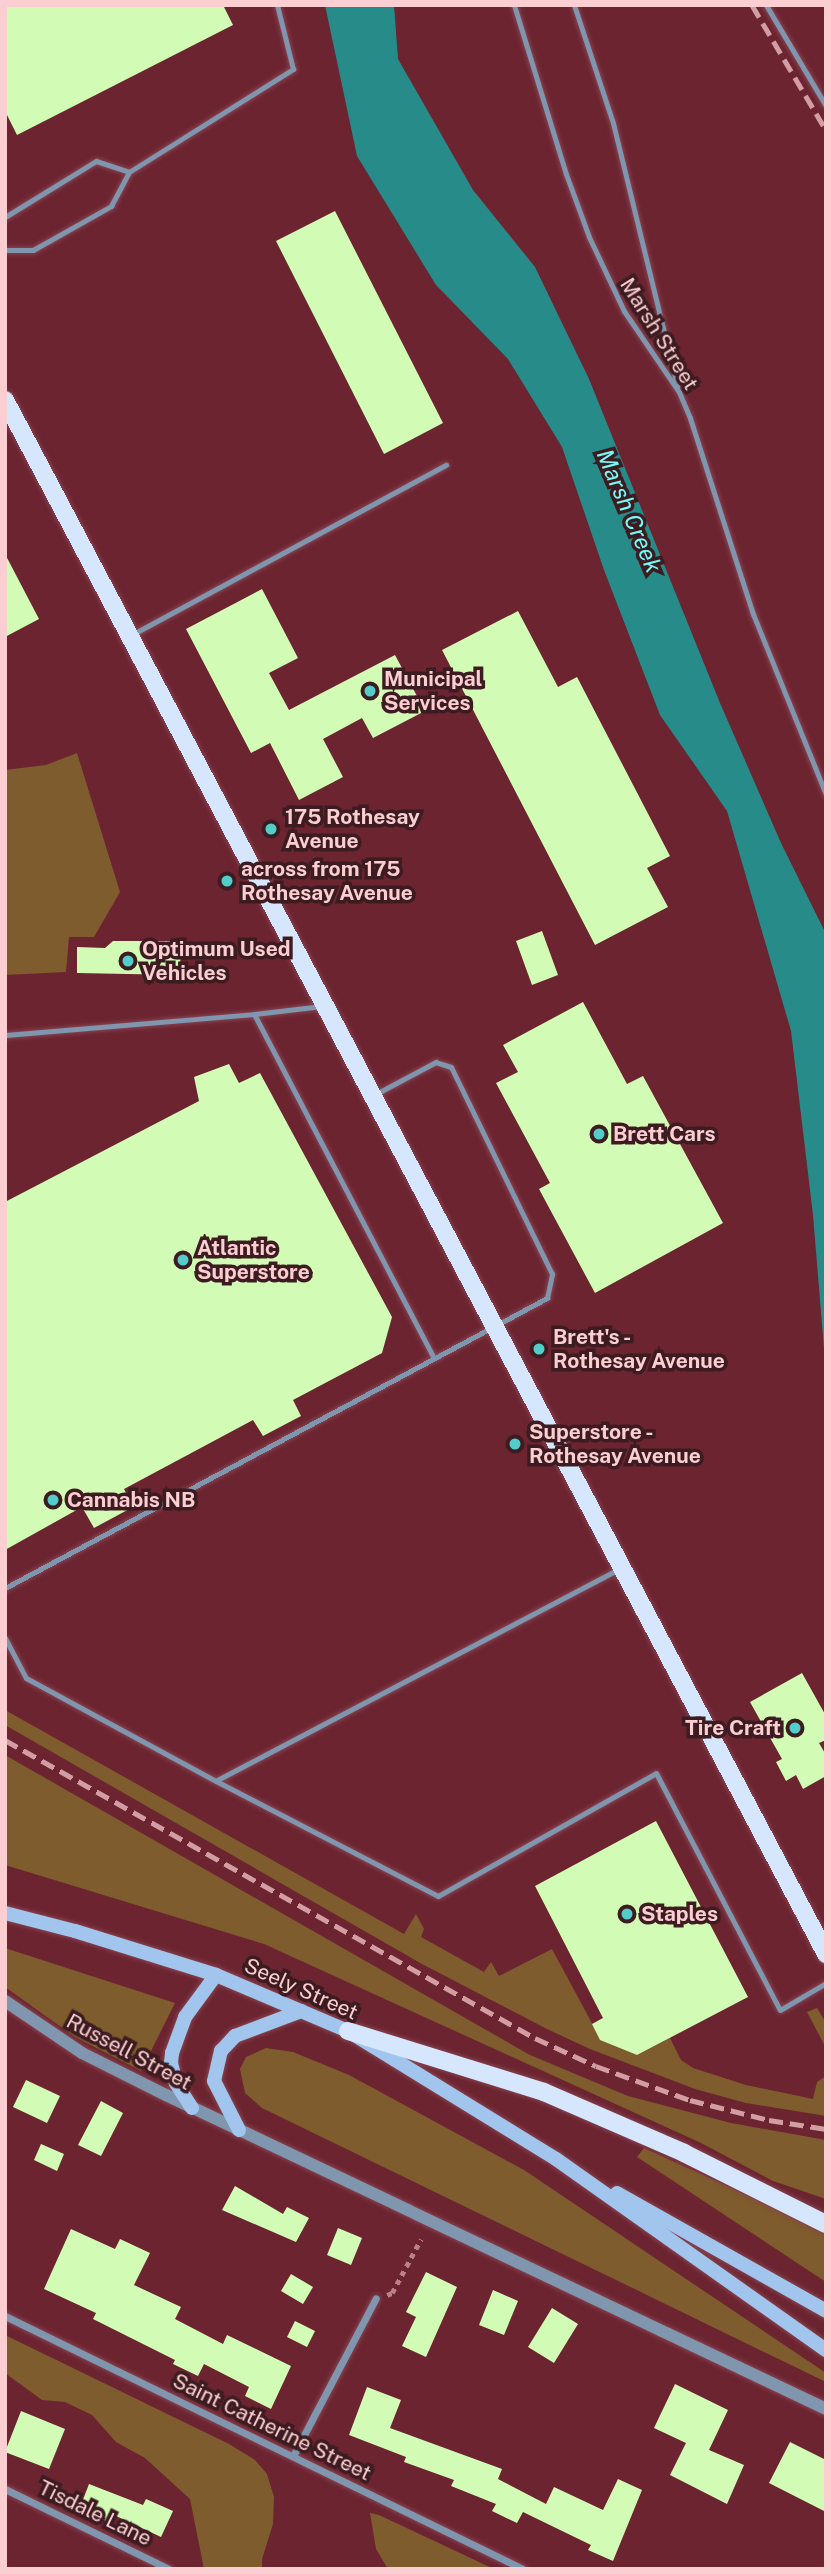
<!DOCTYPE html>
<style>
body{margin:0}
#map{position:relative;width:831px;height:2574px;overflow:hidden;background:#6c2431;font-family:"Public Sans",sans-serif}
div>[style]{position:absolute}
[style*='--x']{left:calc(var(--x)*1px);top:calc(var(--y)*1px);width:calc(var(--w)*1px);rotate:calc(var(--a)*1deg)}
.green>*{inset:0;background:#7f5c2d}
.water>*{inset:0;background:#278b89}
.building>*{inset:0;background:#d2fcb5}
.path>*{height:4.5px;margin-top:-2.25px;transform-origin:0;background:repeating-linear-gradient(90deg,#ba8189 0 5px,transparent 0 10px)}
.roads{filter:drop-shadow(0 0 2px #86434e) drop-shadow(0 0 2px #86434e)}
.service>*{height:5px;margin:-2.5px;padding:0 2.5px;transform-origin:2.5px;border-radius:2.5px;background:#8096af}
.minor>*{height:7px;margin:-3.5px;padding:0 3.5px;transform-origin:3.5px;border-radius:3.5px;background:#8096af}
.tertiary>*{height:12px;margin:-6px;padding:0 6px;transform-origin:6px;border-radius:6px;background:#8096af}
.secondary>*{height:14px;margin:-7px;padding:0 7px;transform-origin:7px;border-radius:7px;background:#a2c5ee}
.primary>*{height:18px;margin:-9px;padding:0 9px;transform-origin:9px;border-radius:9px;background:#d6e7fd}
.rail>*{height:5px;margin-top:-2.5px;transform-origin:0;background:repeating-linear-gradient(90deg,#d29ea4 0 14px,transparent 0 21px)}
.dots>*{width:19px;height:19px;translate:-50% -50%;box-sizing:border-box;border:4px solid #3c1c20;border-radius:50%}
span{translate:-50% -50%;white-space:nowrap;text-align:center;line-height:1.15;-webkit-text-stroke:7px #3c1c20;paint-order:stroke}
.street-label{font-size:21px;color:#fbced2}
.poi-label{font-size:21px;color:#fbced2;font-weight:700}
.left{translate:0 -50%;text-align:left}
.right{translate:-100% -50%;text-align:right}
.water-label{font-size:23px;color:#75fcf8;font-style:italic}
.frame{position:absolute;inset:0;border:7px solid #fbced2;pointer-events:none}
</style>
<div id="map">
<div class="green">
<i style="clip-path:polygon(77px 753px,120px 892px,94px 937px,69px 937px,66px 972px,5px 975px,5px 770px,46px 765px)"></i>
<i style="clip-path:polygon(5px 1710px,404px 1934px,416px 1914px,424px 1929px,421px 1937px,484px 1972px,491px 1962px,499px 1976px,552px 1949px,601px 2040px,637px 2055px,670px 2038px,681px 2060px,693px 2068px,746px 2085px,813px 2099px,817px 2082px,826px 2076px,826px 2116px,746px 2103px,695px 2089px,590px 2049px,547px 2029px,422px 1964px,5px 1725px)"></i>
<i style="clip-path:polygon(5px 1755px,530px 2055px,628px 2096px,731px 2123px,826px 2140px,826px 2199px,773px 2181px,701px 2143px,264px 1944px,5px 1865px)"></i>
<i style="clip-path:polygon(5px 1948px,175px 2003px,141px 2071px,75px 2037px,5px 1987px)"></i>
<i style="clip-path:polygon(817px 2008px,826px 2023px,826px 2048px,807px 2012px)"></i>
<i style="clip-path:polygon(266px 2048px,293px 2052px,349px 2075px,524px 2170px,826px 2373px,826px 2382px,262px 2108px,245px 2093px,240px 2069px,246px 2057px)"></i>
<i style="clip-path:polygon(644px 2148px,826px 2231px,826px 2282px,637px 2157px)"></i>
<i style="clip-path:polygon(5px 2335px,229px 2444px,255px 2460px,267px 2474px,274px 2497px,273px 2524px,262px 2559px,262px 2569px,204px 2569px,190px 2499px,145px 2458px,116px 2442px,92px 2415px,65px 2402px,42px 2400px,5px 2373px)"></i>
<i style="clip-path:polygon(370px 2513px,379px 2515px,494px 2569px,388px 2569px,376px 2549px)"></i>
</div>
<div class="water">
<i style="clip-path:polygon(325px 5px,394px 5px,398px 59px,473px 190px,535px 267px,589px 379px,720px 703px,781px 843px,826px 934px,826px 1373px,813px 1215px,791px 1031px,727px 811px,660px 715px,604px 570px,562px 447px,508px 359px,436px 285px,357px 156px)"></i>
</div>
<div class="building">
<i style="clip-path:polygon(5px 5px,223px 5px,233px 25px,17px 135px,5px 111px)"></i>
<i style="clip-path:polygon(335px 211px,443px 423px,384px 454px,276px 241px)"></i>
<i style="clip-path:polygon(5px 554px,39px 619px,5px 637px)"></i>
<i style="clip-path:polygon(262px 589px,298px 658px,269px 673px,289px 710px,395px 655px,425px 711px,373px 738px,362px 718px,323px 739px,343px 777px,299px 800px,270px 743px,251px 753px,186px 629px)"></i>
<i style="clip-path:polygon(518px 611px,558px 687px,577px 677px,670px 856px,647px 868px,668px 907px,595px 945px,442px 650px)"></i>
<i style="clip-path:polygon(542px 931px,558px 975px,532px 985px,516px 941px)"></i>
<i style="clip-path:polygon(113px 941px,182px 941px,179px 975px,77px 973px,77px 947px,105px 948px)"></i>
<i style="clip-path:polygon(583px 1002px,627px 1084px,643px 1076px,723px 1223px,595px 1293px,539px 1189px,550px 1183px,496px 1083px,518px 1072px,503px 1045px)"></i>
<i style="clip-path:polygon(229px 1064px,239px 1083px,260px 1073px,392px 1317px,382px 1353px,293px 1400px,301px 1416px,263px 1436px,253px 1420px,124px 1489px,133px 1507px,94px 1528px,82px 1507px,5px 1550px,5px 1202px,199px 1101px,194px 1077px)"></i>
<i style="clip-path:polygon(802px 1673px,826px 1716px,826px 1740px,819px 1743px,826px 1755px,826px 1776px,803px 1789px,796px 1775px,786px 1781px,776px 1762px,782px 1759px,750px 1702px)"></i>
<i style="clip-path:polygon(656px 1821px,748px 1997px,637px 2055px,600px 2040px,592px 2024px,603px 2018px,535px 1886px)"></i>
<i style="clip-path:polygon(26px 2080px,60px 2096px,47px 2123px,13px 2107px)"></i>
<i style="clip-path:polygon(101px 2101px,123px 2113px,101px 2156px,78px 2145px)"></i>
<i style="clip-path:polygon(41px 2144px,64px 2154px,57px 2171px,34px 2160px)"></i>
<i style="clip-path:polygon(235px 2186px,283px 2214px,287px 2207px,309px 2218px,296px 2242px,222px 2210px)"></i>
<i style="clip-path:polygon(338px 2228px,362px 2238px,351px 2265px,327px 2255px)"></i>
<i style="clip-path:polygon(71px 2229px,115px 2249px,120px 2239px,150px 2253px,134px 2285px,181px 2307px,175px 2319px,223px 2344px,227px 2335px,291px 2366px,271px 2409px,245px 2396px,249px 2387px,204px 2364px,198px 2376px,173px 2364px,175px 2360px,93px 2319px,96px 2313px,44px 2289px)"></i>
<i style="clip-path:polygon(426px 2272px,457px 2287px,426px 2357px,402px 2346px,416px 2317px,406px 2312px)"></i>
<i style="clip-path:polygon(291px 2274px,313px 2287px,303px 2304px,281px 2291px)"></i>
<i style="clip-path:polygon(493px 2290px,518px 2301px,504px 2335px,479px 2325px)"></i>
<i style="clip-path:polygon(552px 2308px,578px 2324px,554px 2363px,528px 2347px)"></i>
<i style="clip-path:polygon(295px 2321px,315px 2331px,307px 2347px,287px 2337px)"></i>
<i style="clip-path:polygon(675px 2384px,728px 2410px,709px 2450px,744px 2465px,727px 2504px,670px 2475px,686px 2443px,654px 2428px)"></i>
<i style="clip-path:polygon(367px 2387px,401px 2400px,390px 2428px,502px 2469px,498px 2479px,546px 2504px,554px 2487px,603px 2510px,618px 2479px,642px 2490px,613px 2561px,588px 2550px,591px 2545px,523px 2512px,517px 2523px,492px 2511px,496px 2504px,451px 2486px,454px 2480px,404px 2462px,406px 2457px,349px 2435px)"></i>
<i style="clip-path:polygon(21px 2411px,65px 2429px,49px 2469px,5px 2452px)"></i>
<i style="clip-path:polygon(790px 2442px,826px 2460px,826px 2512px,769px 2483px)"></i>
<i style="clip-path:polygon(89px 2484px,143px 2505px,146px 2499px,173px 2511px,161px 2537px,114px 2515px,111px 2523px,79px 2510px)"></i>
</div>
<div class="path">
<i style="--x:387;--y:2295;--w:5;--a:-22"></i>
<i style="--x:392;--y:2293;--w:61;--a:-61.8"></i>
</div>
<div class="roads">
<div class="service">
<i style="--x:514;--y:5;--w:177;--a:72.9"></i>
<i style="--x:566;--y:174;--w:67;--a:69.9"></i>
<i style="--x:589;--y:237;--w:82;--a:64.7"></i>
<i style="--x:624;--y:311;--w:98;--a:55.8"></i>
<i style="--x:679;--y:392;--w:28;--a:67"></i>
<i style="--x:690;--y:418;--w:206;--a:72.2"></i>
<i style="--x:753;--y:614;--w:195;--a:68"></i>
<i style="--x:574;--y:5;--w:124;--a:71.7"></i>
<i style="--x:613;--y:123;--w:271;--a:76.3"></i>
<i style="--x:766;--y:5;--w:117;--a:59.3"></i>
<i style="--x:5;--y:217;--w:107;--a:-31.6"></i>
<i style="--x:96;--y:161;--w:35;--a:18"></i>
<i style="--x:129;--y:172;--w:194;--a:-32.1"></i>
<i style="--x:293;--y:69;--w:66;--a:-104"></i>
<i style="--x:5;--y:250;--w:28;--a:0"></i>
<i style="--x:33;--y:250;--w:90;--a:-29.4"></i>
<i style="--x:111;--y:206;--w:38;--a:-62"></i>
<i style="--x:133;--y:634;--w:356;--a:-28.4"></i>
<i style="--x:322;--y:1006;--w:68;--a:173.3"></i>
<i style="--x:254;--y:1014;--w:387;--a:62.4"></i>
<i style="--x:5;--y:1035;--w:250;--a:-4.8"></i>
<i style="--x:619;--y:1569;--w:455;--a:152.3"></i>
<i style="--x:216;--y:1781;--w:250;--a:27.4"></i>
<i style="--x:438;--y:1896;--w:250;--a:-29.4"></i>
<i style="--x:656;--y:1773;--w:267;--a:62.4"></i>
<i style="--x:780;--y:2010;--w:53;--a:-30.4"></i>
<i style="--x:5;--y:1588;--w:615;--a:-28.15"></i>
<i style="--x:547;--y:1298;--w:25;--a:-78"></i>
<i style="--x:552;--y:1274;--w:230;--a:-116"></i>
<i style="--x:451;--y:1067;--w:16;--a:-162"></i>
<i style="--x:436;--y:1062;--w:70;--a:152"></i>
<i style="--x:5;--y:1638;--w:45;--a:62.3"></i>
<i style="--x:26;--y:1678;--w:216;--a:28.5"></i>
</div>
<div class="minor">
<i style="--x:5;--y:2316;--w:576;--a:26.03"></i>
<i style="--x:293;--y:2456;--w:178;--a:-62.3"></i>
<i style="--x:5;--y:2489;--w:182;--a:26"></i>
</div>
<div class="tertiary">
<i style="--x:5;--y:2001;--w:93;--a:34"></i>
<i style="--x:82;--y:2053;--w:94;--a:26.6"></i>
<i style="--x:166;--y:2095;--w:731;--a:25.44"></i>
</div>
<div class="secondary">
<i style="--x:5;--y:1913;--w:72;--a:14.4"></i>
<i style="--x:75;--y:1931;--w:148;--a:17.3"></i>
<i style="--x:216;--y:1975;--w:143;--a:23"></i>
<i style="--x:348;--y:2031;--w:244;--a:31.6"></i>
<i style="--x:556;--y:2159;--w:331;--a:35.3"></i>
<i style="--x:192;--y:2108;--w:30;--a:-123"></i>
<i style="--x:176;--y:2083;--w:21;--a:-104"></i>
<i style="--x:171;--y:2063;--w:10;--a:-84"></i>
<i style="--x:172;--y:2053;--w:38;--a:-70"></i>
<i style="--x:185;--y:2017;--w:52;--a:-53.6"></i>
<i style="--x:239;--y:2130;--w:55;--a:-117"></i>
<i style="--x:214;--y:2081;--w:31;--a:-77"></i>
<i style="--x:221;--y:2051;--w:21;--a:-47"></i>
<i style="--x:235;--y:2036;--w:71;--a:-20.7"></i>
<i style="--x:617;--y:2193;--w:240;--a:29.4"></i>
</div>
<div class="primary">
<i style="--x:5;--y:400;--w:1758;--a:62.15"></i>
<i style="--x:348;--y:2031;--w:205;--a:17.3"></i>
<i style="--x:544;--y:2092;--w:153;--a:23.5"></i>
<i style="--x:684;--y:2153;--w:159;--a:26.6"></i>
</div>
</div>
<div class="rail">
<i style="--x:752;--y:5;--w:145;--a:59.4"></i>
<i style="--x:5;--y:1740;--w:608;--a:29.35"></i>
<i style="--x:535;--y:2038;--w:67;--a:24.7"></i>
<i style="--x:596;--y:2066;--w:100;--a:19.9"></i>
<i style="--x:690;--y:2100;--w:81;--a:14.2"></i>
<i style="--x:769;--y:2120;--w:58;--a:9"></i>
</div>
<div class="dots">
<i style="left:370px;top:691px;background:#53cdca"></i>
<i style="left:271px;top:829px;background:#53cdca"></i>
<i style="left:227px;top:881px;background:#53cdca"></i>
<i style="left:128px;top:961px;background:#53cdca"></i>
<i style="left:599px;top:1134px;background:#53cdca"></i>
<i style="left:183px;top:1260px;background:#53cdca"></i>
<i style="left:539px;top:1349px;background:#53cdca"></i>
<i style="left:515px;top:1444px;background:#53cdca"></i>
<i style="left:53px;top:1500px;background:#53cdca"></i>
<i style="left:795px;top:1728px;background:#53cdca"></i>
<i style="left:627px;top:1914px;background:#53cdca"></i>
</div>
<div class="street-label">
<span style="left:659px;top:334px;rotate:58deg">Marsh Street</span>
<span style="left:301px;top:1989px;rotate:24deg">Seely Street</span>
<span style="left:129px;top:2052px;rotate:28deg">Russell Street</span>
<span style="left:272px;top:2427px;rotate:26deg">Saint Catherine Street</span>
<span style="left:95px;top:2513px;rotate:26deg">Tisdale Lane</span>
</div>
<div class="poi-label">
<span class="left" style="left:384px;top:691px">Municipal<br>Services</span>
<span class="left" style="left:285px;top:829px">175 Rothesay<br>Avenue</span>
<span class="left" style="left:241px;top:881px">across from 175<br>Rothesay Avenue</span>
<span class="left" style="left:142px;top:961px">Optimum Used<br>Vehicles</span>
<span class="left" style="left:613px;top:1134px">Brett Cars</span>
<span class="left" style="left:197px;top:1260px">Atlantic<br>Superstore</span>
<span class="left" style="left:553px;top:1349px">Brett's -<br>Rothesay Avenue</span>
<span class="left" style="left:529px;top:1444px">Superstore -<br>Rothesay Avenue</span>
<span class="left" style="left:67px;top:1500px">Cannabis NB</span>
<span class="right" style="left:781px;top:1728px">Tire Craft</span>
<span class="left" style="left:641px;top:1914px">Staples</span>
</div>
<div class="water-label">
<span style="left:629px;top:511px;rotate:67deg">Marsh Creek</span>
</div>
<div class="frame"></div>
</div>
